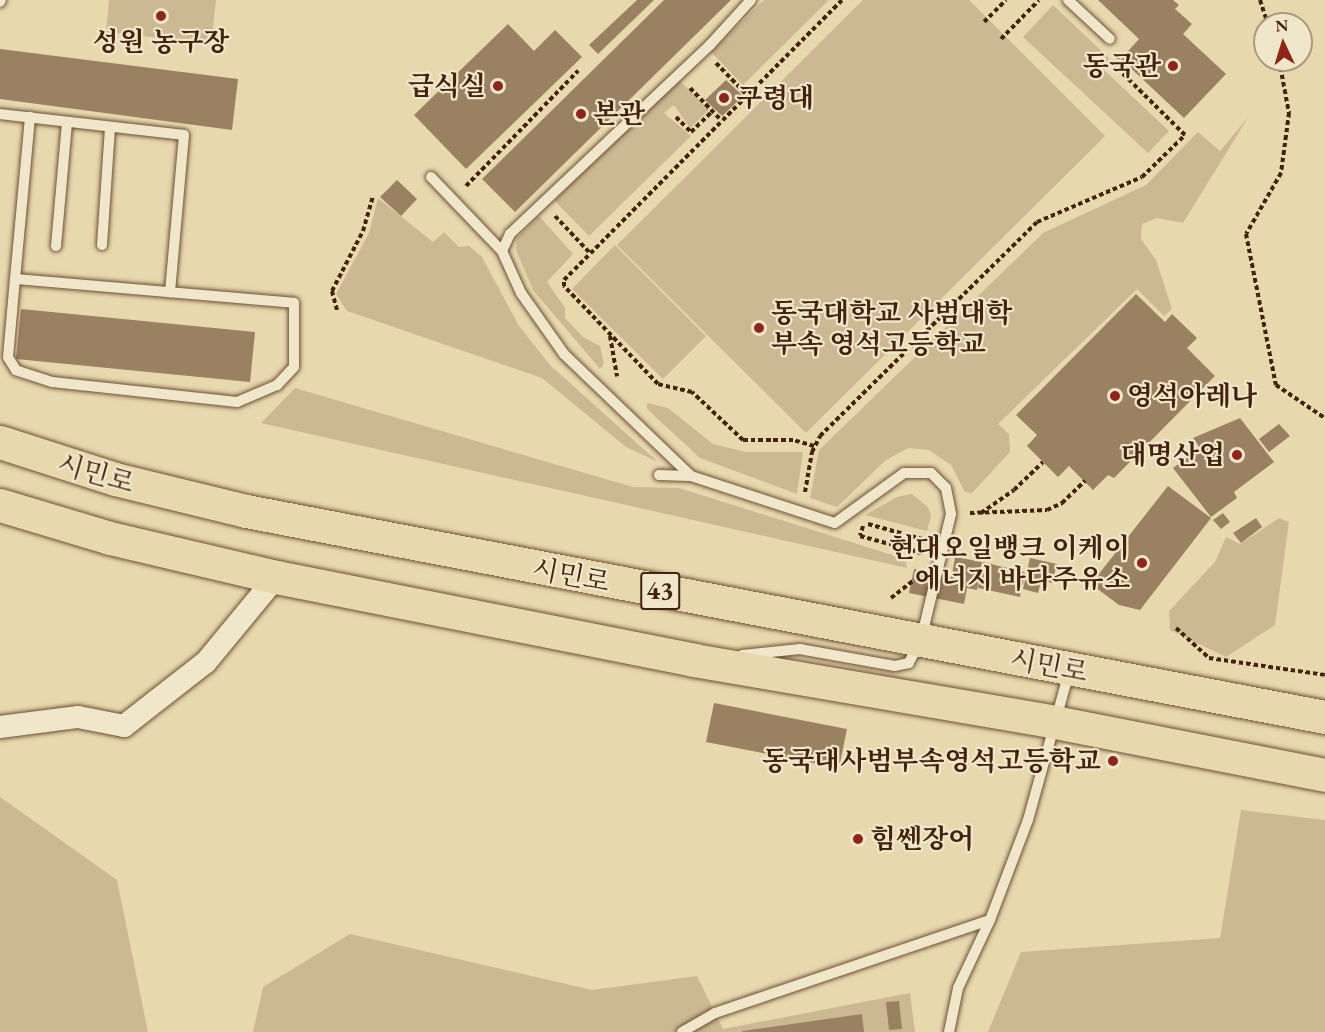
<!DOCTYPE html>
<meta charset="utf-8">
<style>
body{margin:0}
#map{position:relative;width:1325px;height:1032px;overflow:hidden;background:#e8d8ae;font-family:"EB Garamond","Noto Serif KR",serif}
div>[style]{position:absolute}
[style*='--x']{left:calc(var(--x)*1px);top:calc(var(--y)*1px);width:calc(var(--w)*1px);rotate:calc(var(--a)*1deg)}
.green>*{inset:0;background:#ccb993}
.building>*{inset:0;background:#998161}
.path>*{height:4px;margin-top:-2px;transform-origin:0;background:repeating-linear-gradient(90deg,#43230d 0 4.5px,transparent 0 7.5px)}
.roads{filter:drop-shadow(0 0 2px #6c5035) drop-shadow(0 0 2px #6c5035)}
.lane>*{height:10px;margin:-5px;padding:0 5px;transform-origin:5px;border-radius:5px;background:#f0e6ca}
.street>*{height:22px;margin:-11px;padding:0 11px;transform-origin:11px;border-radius:11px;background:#f0e6ca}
.primary>*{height:33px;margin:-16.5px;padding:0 16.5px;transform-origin:16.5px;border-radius:16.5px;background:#e8d8ae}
.dots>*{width:16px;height:16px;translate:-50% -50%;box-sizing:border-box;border:3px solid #f0e6ca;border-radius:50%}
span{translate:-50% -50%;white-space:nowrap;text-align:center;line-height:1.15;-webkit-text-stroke:4.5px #f0e6ca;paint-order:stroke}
.shield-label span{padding:2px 4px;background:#f0e6ca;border:2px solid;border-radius:4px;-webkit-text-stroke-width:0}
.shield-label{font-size:26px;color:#43230d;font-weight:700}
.poi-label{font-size:27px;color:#43230d;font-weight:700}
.right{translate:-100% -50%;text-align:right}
.left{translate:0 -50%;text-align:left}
.street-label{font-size:27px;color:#43230d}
.north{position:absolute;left:1253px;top:12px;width:60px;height:60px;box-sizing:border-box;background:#f0e6ca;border:2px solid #ab987e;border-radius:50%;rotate:356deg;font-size:16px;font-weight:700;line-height:24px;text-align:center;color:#43230d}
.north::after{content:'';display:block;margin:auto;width:21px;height:27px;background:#8f2418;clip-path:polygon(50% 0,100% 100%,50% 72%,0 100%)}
</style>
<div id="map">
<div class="green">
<i style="clip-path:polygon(109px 0,216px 0,211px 44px,106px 32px)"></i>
<i style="clip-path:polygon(764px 0,829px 0,743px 85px,711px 52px)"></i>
<i style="clip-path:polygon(863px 0,969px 0,1105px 136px,806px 433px,617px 245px)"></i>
<i style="clip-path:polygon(1053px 5px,1111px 60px,1103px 69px,1169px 131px,1148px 153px,1023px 37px)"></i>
<i style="clip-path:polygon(678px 79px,709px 110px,690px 128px,674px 105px,664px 113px,691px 136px,589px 236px,554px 200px)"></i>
<i style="clip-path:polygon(1249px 116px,1183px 223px,1157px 218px,1142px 224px,1141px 239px,1156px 260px,1172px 309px,1164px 316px,1137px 289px,998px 424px,1009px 434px,1010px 452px,972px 493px,965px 492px,951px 465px,929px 450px,908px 448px,886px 460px,837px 507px,810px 498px,819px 450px,1043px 233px,1146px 185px,1198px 132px,1220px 151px)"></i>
<i style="clip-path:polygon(378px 198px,433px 242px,444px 232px,459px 247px,469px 246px,482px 257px,519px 326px,550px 365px,658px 462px,626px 447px,542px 378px,347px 311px,336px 294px,369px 233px)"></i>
<i style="clip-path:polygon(539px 216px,573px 254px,547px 282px,565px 308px,565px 318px,583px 337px,600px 346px,604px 364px,600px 369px,533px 290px,516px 250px,517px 238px)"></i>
<i style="clip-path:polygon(615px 245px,706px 336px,663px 379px,572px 289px)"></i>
<i style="clip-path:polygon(295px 388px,633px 487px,679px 488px,905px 559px,907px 568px,261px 423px)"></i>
<i style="clip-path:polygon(647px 403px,668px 408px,713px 444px,746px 452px,803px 452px,797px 494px,700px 458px,647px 409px)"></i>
<i style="clip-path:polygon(912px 494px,928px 507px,931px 516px,927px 531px,865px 515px,897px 497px)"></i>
<i style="clip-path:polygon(1279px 518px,1289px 522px,1275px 625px,1226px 657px,1170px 630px,1169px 611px,1215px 562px,1226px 537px,1240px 544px)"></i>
<i style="clip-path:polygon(0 797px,117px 880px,148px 1032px,0 1032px)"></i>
<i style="clip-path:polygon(1241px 810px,1325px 820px,1325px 1032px,988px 1032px,1021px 952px,1220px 938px)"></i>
<i style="clip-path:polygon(350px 934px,592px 990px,697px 976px,723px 1029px,910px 993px,915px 1032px,253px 1032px,263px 987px)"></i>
</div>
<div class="building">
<i style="clip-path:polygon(637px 0,654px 0,598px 54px,589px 45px)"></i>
<i style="clip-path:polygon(664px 0,731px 0,515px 212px,482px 179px)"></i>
<i style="clip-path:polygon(1098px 0,1173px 0,1179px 5px,1175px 9px,1192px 24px,1183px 34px,1226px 74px,1184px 118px,1121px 59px,1139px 39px)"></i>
<i style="clip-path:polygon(508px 24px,534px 51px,555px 30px,582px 57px,466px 169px,414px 115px)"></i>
<i style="clip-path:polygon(0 49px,238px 79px,232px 130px,0 99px)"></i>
<i style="clip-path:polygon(726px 80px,743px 96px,722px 116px,705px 100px)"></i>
<i style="clip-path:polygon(397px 180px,417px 199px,401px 216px,380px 197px)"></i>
<i style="clip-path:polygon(1136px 294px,1165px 322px,1172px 314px,1197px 338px,1187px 348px,1215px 376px,1114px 478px,1108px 475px,1093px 490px,1069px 466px,1058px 477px,1027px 446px,1037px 435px,1016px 415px)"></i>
<i style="clip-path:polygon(21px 309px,255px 332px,250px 382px,16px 359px)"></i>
<i style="clip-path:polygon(1240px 418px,1274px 462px,1234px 492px,1237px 498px,1211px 517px,1173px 468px,1200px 448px,1193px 438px)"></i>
<i style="clip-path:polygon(1279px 424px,1290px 436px,1269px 452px,1259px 439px)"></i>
<i style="clip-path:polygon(1168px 486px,1211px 518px,1140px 610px,1119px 605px,1091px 584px)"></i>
<i style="clip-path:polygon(1223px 513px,1230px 522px,1221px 529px,1213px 520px)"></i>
<i style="clip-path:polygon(1256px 518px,1262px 527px,1241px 543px,1233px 533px)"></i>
<i style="clip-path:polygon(955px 557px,982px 562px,977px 590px,967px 588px,964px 604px,909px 593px,914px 569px,963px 579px,952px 574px)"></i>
<i style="clip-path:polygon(1030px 558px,1057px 564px,1052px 583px,1041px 581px,1038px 593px,1023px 589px)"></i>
<i style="clip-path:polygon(983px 562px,1003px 567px,999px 581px,1022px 586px,1020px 597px,978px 588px)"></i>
<i style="clip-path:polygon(1004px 567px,1025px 572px,1023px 585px,1001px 580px)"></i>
<i style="clip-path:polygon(714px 703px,847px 729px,839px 768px,706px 742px)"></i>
<i style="clip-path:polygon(899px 1001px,902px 1029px,889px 1030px,886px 1002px)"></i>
<i style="clip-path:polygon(862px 1014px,864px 1032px,743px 1032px,742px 1031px)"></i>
</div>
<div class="path">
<i style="--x:1260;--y:0;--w:25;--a:72"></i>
<i style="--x:984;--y:22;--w:31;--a:-45"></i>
<i style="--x:1001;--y:39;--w:54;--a:-45.7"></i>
<i style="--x:1279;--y:60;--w:54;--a:79.3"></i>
<i style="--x:1289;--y:113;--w:61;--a:97.6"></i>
<i style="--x:1281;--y:173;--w:70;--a:119.8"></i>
<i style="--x:1246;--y:234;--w:154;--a:78.8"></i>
<i style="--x:1276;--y:385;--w:59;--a:34"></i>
<i style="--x:716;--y:63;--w:45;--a:45.9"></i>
<i style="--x:690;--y:88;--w:45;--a:45.9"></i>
<i style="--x:676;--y:117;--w:21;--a:45"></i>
<i style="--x:691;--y:132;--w:30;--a:-44"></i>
<i style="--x:466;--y:186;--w:161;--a:-45.8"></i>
<i style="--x:555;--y:216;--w:51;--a:46.6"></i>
<i style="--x:337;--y:310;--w:20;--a:-105"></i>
<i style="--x:332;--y:291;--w:68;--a:-62.7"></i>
<i style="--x:363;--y:231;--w:36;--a:-74"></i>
<i style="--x:610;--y:336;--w:41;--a:80.1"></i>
<i style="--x:814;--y:446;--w:22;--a:-164"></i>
<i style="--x:793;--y:440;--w:50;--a:180"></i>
<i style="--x:743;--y:440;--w:70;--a:-136.7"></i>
<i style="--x:692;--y:392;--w:35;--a:-167"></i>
<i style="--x:658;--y:384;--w:136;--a:-133.8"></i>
<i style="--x:564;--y:286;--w:6;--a:-90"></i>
<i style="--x:564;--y:280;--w:395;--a:-45.2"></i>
<i style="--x:805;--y:492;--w:41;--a:-80.1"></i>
<i style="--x:812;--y:452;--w:18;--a:-63"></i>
<i style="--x:820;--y:436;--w:305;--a:-44.6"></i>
<i style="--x:1037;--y:222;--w:114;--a:-23.2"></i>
<i style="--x:1142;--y:177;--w:60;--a:-44.3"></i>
<i style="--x:1185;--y:135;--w:98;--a:-135.4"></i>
<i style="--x:1115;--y:66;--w:10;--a:-73"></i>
<i style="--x:970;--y:513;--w:77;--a:-2.2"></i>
<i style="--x:1047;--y:510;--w:17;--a:-25"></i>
<i style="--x:1062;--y:503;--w:32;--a:-44"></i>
<i style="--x:981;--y:513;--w:40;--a:-34.9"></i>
<i style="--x:1014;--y:490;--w:40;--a:-44"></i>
<i style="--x:868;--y:524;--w:56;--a:15.5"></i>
<i style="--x:922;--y:539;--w:16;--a:97"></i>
<i style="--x:863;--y:526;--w:10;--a:107"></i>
<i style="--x:860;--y:536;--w:61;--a:15.2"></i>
<i style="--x:891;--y:598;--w:29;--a:-38"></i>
<i style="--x:1176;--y:628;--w:45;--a:42.3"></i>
<i style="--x:1209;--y:658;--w:117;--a:8.3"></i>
</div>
<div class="roads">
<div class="lane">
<i style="--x:1068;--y:0;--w:57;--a:42.9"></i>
<i style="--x:0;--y:2;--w:2;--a:-63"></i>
<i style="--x:0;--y:114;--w:185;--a:6.5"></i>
<i style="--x:184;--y:135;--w:158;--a:95.1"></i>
<i style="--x:431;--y:177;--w:103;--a:46.2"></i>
<i style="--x:502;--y:251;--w:46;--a:65.7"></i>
<i style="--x:521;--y:293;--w:75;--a:54.8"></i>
<i style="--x:564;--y:354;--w:176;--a:43.8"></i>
<i style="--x:691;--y:476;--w:151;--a:18.1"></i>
<i style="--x:835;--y:523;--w:85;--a:-35.9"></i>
<i style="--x:904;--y:473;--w:27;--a:0"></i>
<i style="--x:931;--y:473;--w:21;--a:45"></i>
<i style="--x:946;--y:488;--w:26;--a:79"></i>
<i style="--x:951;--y:514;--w:130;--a:103.4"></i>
<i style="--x:921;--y:640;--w:26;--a:118"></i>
<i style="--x:909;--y:663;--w:14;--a:168"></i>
<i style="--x:895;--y:666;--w:97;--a:-169.9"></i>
<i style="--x:800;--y:649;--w:58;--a:174.1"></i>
<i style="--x:102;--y:245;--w:118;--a:-86.1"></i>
<i style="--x:56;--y:246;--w:124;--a:-84.9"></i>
<i style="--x:502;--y:251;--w:19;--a:-65"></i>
<i style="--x:510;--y:234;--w:275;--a:-43.4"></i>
<i style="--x:710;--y:45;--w:61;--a:-47.7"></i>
<i style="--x:15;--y:279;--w:280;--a:4.9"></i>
<i style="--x:294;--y:303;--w:64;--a:90"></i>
<i style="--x:294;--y:367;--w:25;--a:133"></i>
<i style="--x:277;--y:385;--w:43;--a:157"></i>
<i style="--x:237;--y:402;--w:186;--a:-173.8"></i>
<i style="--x:52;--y:382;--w:38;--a:-162"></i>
<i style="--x:16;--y:370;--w:15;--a:-122"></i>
<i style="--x:8;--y:357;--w:78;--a:-84.9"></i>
<i style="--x:15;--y:279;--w:163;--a:-84.7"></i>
<i style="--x:659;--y:475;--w:31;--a:2"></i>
<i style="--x:682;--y:1032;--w:38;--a:-30"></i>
<i style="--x:715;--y:1013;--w:290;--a:-18.7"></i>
<i style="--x:949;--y:1032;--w:45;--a:-78.4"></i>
<i style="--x:958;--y:988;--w:75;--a:-64.8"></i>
<i style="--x:990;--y:920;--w:107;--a:-69.2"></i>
<i style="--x:1028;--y:820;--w:154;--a:-74.5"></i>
</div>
<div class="street">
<i style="--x:0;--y:727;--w:79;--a:-7.3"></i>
<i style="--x:78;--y:717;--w:47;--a:11.1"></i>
<i style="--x:124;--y:726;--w:104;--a:-38"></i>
<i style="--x:206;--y:662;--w:110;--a:-50.5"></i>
</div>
<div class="primary">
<i style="--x:0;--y:442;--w:121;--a:17.8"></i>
<i style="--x:115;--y:479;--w:135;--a:13.7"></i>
<i style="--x:246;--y:511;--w:1098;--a:10.81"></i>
<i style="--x:0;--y:505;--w:115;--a:16.7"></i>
<i style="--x:110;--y:538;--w:171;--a:13.2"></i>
<i style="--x:276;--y:577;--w:426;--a:11.2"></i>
<i style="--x:694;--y:660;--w:366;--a:9.7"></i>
<i style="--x:1055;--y:722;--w:275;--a:11.1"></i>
</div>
</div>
<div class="dots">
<i style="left:161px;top:16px;background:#8f2418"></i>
<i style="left:1173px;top:66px;background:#8f2418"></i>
<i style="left:498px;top:86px;background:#8f2418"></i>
<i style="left:724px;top:98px;background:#8f2418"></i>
<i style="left:581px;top:114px;background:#8f2418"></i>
<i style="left:759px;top:328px;background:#8f2418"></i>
<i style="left:1115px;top:396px;background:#8f2418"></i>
<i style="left:1237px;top:455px;background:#8f2418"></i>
<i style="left:1142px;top:563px;background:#8f2418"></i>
<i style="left:1113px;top:761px;background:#8f2418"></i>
<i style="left:858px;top:839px;background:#8f2418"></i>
</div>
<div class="shield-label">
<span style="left:660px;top:591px">43</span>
</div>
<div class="poi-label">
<span style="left:161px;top:42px">성원 농구장</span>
<span class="right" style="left:1161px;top:66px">동국관</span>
<span class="right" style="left:486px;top:86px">급식실</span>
<span class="left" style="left:736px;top:98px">구령대</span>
<span class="left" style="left:593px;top:114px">본관</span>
<span class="left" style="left:771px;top:328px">동국대학교 사범대학<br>부속 영석고등학교</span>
<span class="left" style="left:1127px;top:396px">영석아레나</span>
<span class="right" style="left:1225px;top:455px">대명산업</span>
<span class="right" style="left:1130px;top:563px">현대오일뱅크 이케이<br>에너지 바다주유소</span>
<span class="right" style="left:1101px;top:761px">동국대사범부속영석고등학교</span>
<span class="left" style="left:870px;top:839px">힘쎈장어</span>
</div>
<div class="street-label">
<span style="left:96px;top:473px;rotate:16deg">시민로</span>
<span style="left:571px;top:575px;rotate:11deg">시민로</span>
<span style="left:1049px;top:665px;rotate:11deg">시민로</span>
</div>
<div class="north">N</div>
</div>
